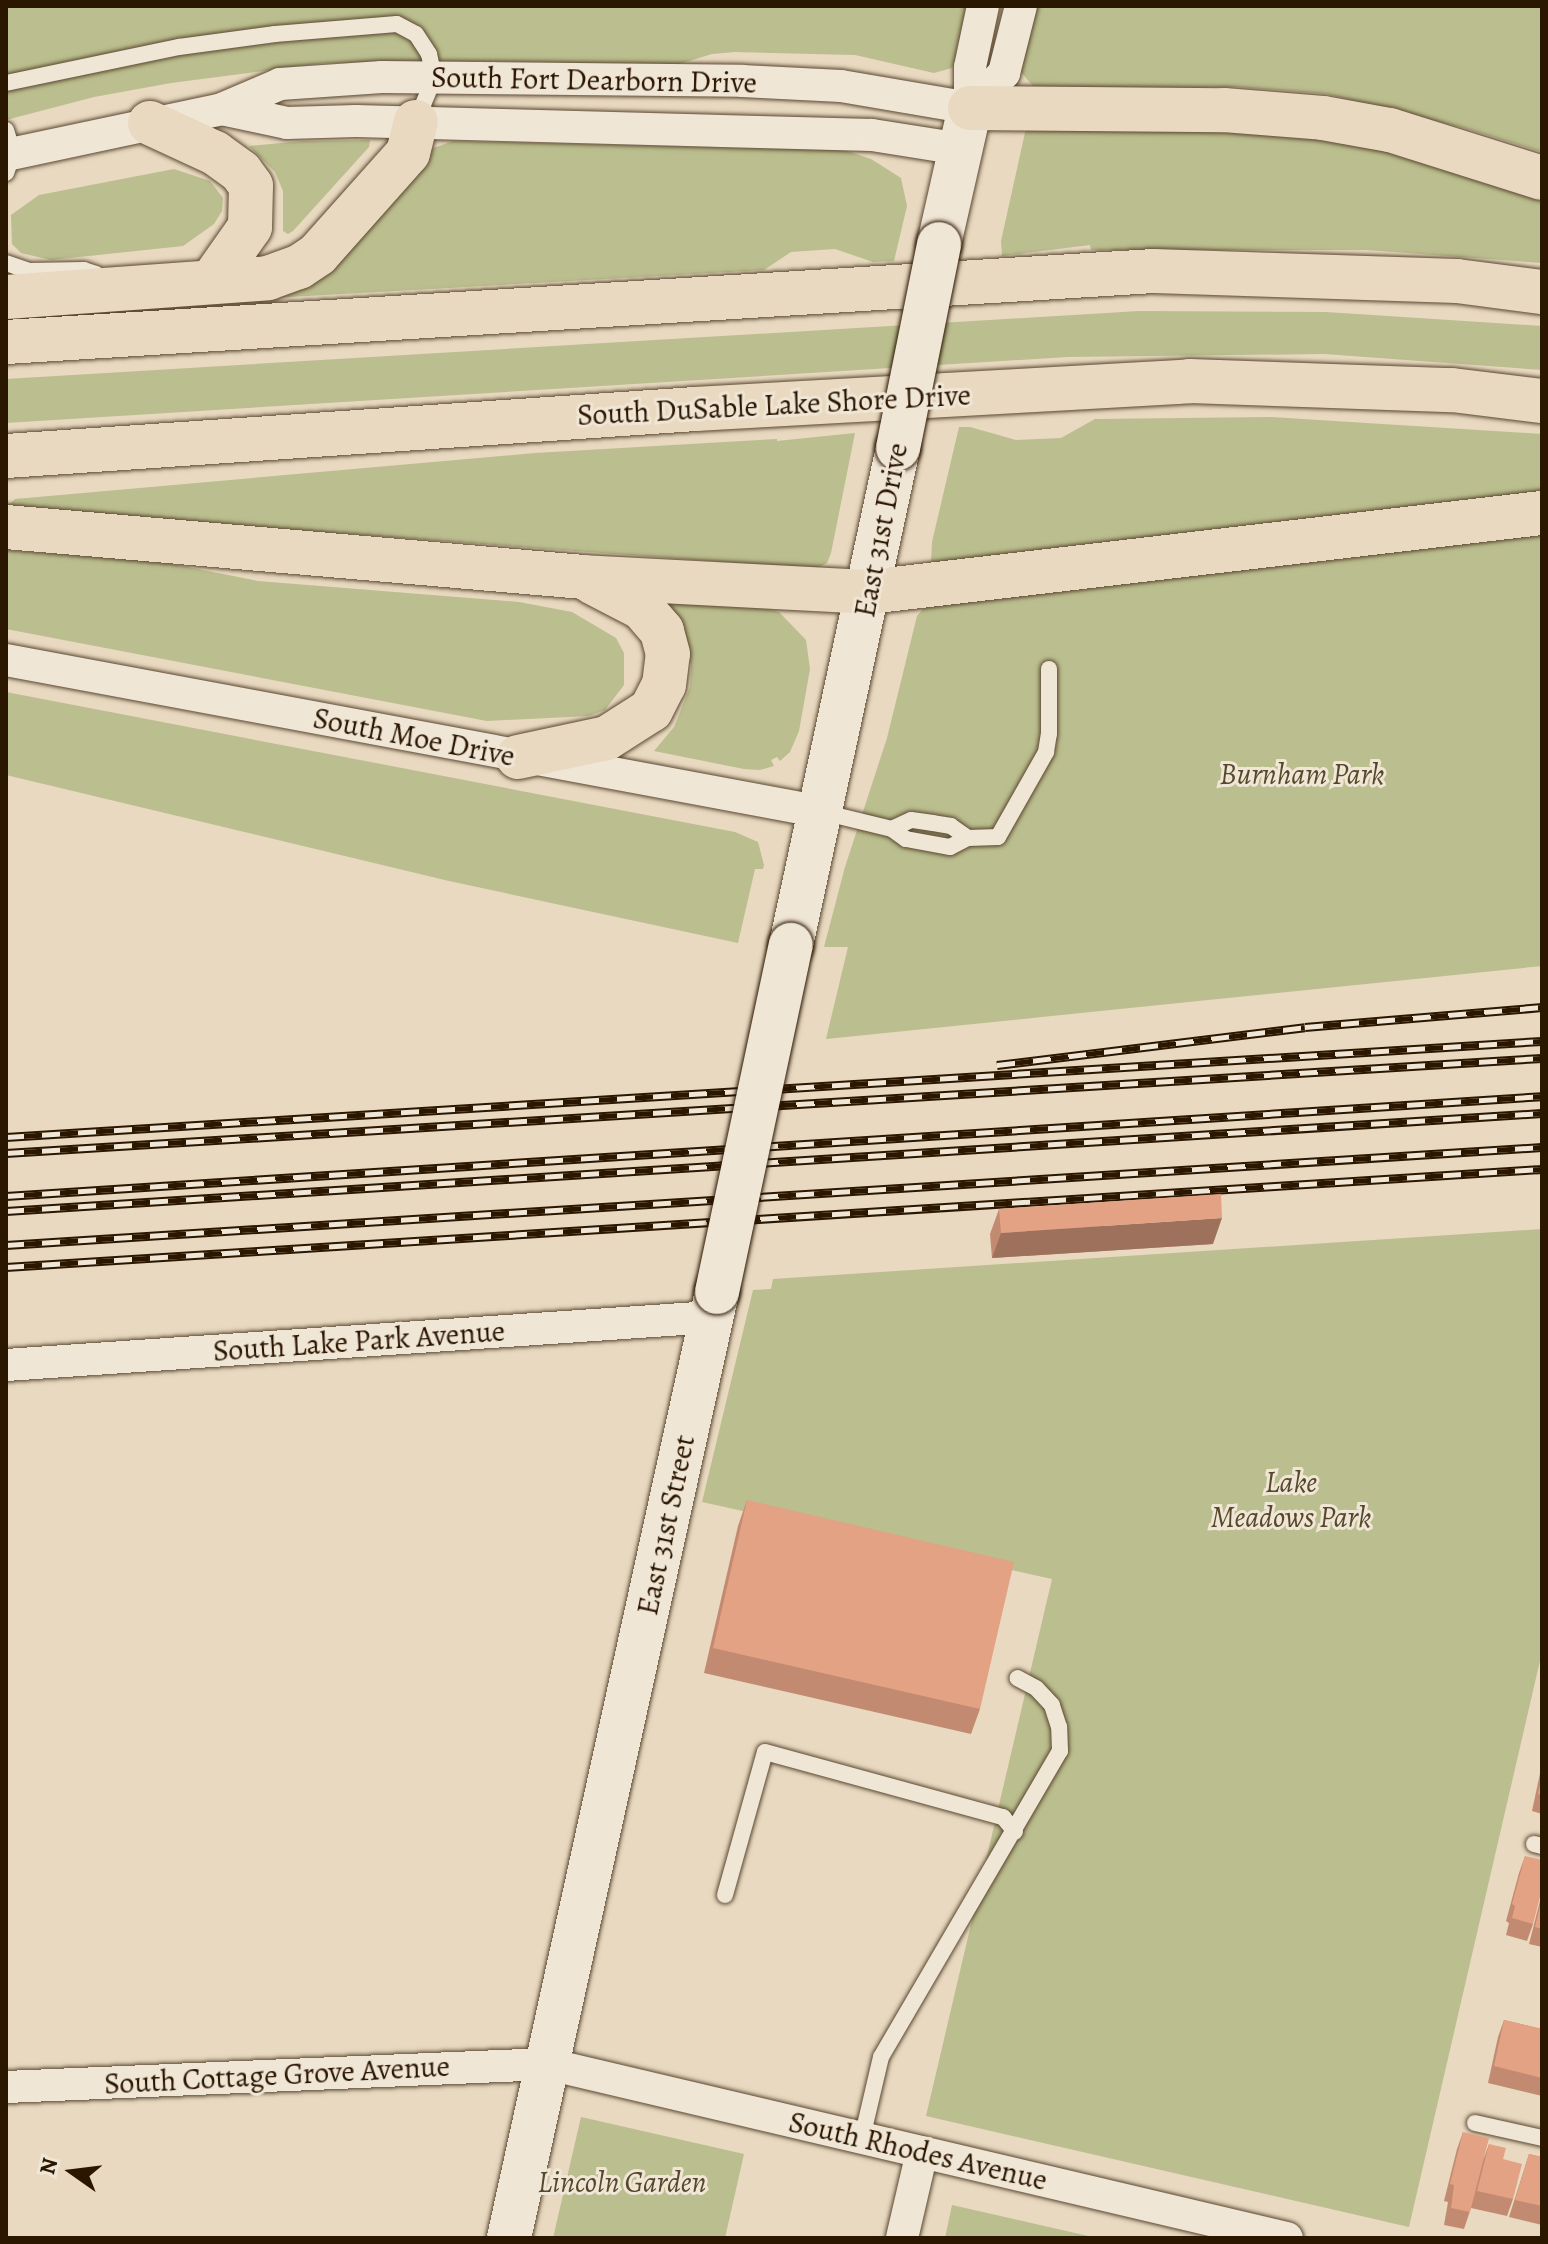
<!DOCTYPE html>
<style>
body{margin:0}
#map{position:relative;width:1548px;height:2244px;overflow:hidden;background:#e8d9c0;font-family:Alegreya,serif}
div>[style]{position:absolute}
[style*='--x']{left:calc(var(--x)*1px);top:calc(var(--y)*1px);width:calc(var(--w)*1px);rotate:calc(var(--a)*1deg)}
.green>*{inset:0;background:#bbbe8e}
.roads{filter:drop-shadow(0 0 2px #5a4730) drop-shadow(0 0 2px #5a4730)}
.lane>*{height:16px;margin:-8px;padding:0 8px;transform-origin:8px;border-radius:8px;background:#f0e6d6}
.street>*{height:32px;margin:-16px;padding:0 16px;transform-origin:16px;border-radius:16px;background:#f0e6d6}
.secondary>*{height:44px;margin:-22px;padding:0 22px;transform-origin:22px;border-radius:22px;background:#f0e6d6}
.highway>*{height:44px;margin:-22px;padding:0 22px;transform-origin:22px;border-radius:22px;background:#e8d9c0}
.rail>*{height:9px;margin-top:-4.5px;transform-origin:0;background:repeating-linear-gradient(90deg,#f0e6d6 0 18px,#2b1600 0 36px);box-sizing:border-box;border-block:2px solid #2b1600}
.bridges{filter:drop-shadow(0 0 2px #2b1600) drop-shadow(0 0 2px #2b1600)}
.secondary-bridge>*{height:44px;margin:-22px;padding:0 22px;transform-origin:22px;border-radius:22px;background:#f0e6d6}
.wall>*{inset:0;background:#c28b71}
.shaded-wall>*{inset:0;background:#9e715c}
.building>*{inset:0;background:#e2a283}
span{translate:-50% -50%;white-space:nowrap;text-align:center;line-height:1.15;-webkit-text-stroke:6px #f0e6d6;paint-order:stroke}
.street-label{font-size:30px;color:#2b1600}
.park-label{font-size:30px;color:#56482b;font-style:italic}
.frame{position:absolute;inset:0;border:8px solid #2b1600;pointer-events:none}
.north{position:absolute;left:32px;top:2132px;width:80px;height:80px;-webkit-text-stroke:6px #f0e6d6;paint-order:stroke;rotate:284deg;font-size:22px;font-weight:700;line-height:32px;text-align:center;color:#2b1600}
.north::after{content:'';display:block;margin:auto;width:28px;height:36px;background:#2b1600;clip-path:polygon(50% 0,100% 100%,50% 72%,0 100%)}
</style>
<div id="map">
<div class="green">
<i style="clip-path:polygon(6px 6px,970px 6px,957px 61px,952px 68px,934px 73px,855px 55px,735px 52px,712px 54px,676px 65px,483px 61px,324px 63px,171px 83px,94px 97px,6px 120px)"></i>
<i style="clip-path:polygon(1032px 6px,1542px 6px,1542px 152px,1464px 128px,1327px 94px,1238px 87px,1045px 90px,1033px 86px,1019px 70px)"></i>
<i style="clip-path:polygon(1182px 126px,1358px 140px,1542px 193px,1542px 263px,1366px 250px,1091px 250px,1090px 245px,1002px 256px,1001px 241px,1026px 128px)"></i>
<i style="clip-path:polygon(370px 140px,369px 147px,293px 231px,288px 234px,283px 231px,283px 191px,275px 172px,249px 146px,303px 141px)"></i>
<i style="clip-path:polygon(453px 141px,844px 150px,871px 159px,901px 178px,907px 206px,894px 261px,873px 262px,835px 249px,791px 252px,764px 270px,253px 299px,431px 149px)"></i>
<i style="clip-path:polygon(174px 169px,210px 181px,223px 198px,222px 211px,214px 224px,183px 246px,51px 260px,21px 253px,12px 244px,11px 215px,39px 195px)"></i>
<i style="clip-path:polygon(1139px 311px,1326px 312px,1542px 326px,1542px 370px,1324px 354px,1068px 357px,6px 423px,6px 379px)"></i>
<i style="clip-path:polygon(1271px 417px,1542px 434px,1542px 495px,931px 563px,932px 542px,959px 427px,970px 427px,1016px 440px,1061px 438px,1095px 419px)"></i>
<i style="clip-path:polygon(855px 433px,831px 553px,827px 563px,816px 569px,14px 509px,10px 504px,15px 499px,535px 453px,777px 439px,777px 441px)"></i>
<i style="clip-path:polygon(1542px 529px,1542px 966px,826px 1039px,848px 947px,824px 947px,845px 867px,887px 738px,917px 616px,926px 605px)"></i>
<i style="clip-path:polygon(6px 550px,157px 561px,258px 581px,519px 602px,572px 612px,616px 638px,624px 653px,624px 685px,605px 710px,589px 716px,487px 721px,6px 629px)"></i>
<i style="clip-path:polygon(670px 602px,761px 607px,779px 612px,806px 640px,810px 669px,799px 731px,790px 752px,780px 761px,777px 757px,771px 760px,774px 766px,760px 770px,744px 769px,654px 751px,674px 727px,690px 687px,691px 665px,686px 645px)"></i>
<i style="clip-path:polygon(6px 692px,735px 832px,758px 842px,764px 865px,763px 869px,755px 869px,738px 943px,449px 881px,6px 775px)"></i>
<i style="clip-path:polygon(1542px 1229px,1542px 1652px,1409px 2227px,926px 2116px,1052px 1579px,702px 1502px,753px 1290px,771px 1289px,773px 1279px)"></i>
<i style="clip-path:polygon(581px 2117px,744px 2154px,725px 2238px,553px 2238px)"></i>
<i style="clip-path:polygon(952px 2205px,1097px 2238px,945px 2238px)"></i>
</div>
<div class="roads">
<div class="lane">
<i style="--x:6;--y:83;--w:177;--a:-11.8"></i>
<i style="--x:179;--y:47;--w:97;--a:-7.7"></i>
<i style="--x:275;--y:34;--w:122;--a:-4.7"></i>
<i style="--x:397;--y:24;--w:21;--a:28"></i>
<i style="--x:416;--y:34;--w:24;--a:57"></i>
<i style="--x:429;--y:54;--w:25;--a:78"></i>
<i style="--x:434;--y:78;--w:44;--a:112.5"></i>
<i style="--x:6;--y:130;--w:24;--a:73"></i>
<i style="--x:13;--y:153;--w:21;--a:109"></i>
<i style="--x:6;--y:263;--w:24;--a:19"></i>
<i style="--x:29;--y:271;--w:55;--a:-1"></i>
<i style="--x:84;--y:270;--w:13;--a:18"></i>
<i style="--x:822;--y:812;--w:72;--a:13.7"></i>
<i style="--x:968;--y:838;--w:21;--a:-145"></i>
<i style="--x:951;--y:826;--w:18;--a:-171"></i>
<i style="--x:933;--y:823;--w:22;--a:-172"></i>
<i style="--x:911;--y:820;--w:21;--a:155"></i>
<i style="--x:892;--y:829;--w:17;--a:36"></i>
<i style="--x:906;--y:839;--w:45;--a:10.3"></i>
<i style="--x:950;--y:847;--w:20;--a:-27"></i>
<i style="--x:968;--y:838;--w:30;--a:-2"></i>
<i style="--x:998;--y:837;--w:98;--a:-60.5"></i>
<i style="--x:1046;--y:752;--w:18;--a:-81"></i>
<i style="--x:1049;--y:734;--w:65;--a:-90"></i>
<i style="--x:1534;--y:1844;--w:8;--a:14"></i>
<i style="--x:725;--y:1895;--w:148;--a:-74.4"></i>
<i style="--x:765;--y:1752;--w:247;--a:15.3"></i>
<i style="--x:1003;--y:1817;--w:19;--a:51"></i>
<i style="--x:1475;--y:2123;--w:69;--a:12.6"></i>
<i style="--x:862;--y:2138;--w:83;--a:-76.8"></i>
<i style="--x:881;--y:2057;--w:355;--a:-59.7"></i>
<i style="--x:1060;--y:1751;--w:24;--a:-92"></i>
<i style="--x:1059;--y:1727;--w:23;--a:-108"></i>
<i style="--x:1052;--y:1705;--w:23;--a:-133"></i>
<i style="--x:1036;--y:1688;--w:21;--a:-152"></i>
</div>
<div class="street">
<i style="--x:970;--y:108;--w:49;--a:-45.8"></i>
<i style="--x:1004;--y:73;--w:69;--a:-75.8"></i>
<i style="--x:970;--y:108;--w:41;--a:-90"></i>
<i style="--x:970;--y:67;--w:62;--a:-78"></i>
<i style="--x:222;--y:109;--w:66;--a:12.2"></i>
<i style="--x:287;--y:123;--w:69;--a:-1.7"></i>
<i style="--x:356;--y:121;--w:516;--a:1.55"></i>
<i style="--x:872;--y:135;--w:89;--a:9"></i>
<i style="--x:6;--y:155;--w:221;--a:-12"></i>
<i style="--x:222;--y:109;--w:63;--a:-23.3"></i>
<i style="--x:280;--y:84;--w:102;--a:-3.9"></i>
<i style="--x:382;--y:77;--w:360;--a:0.6"></i>
<i style="--x:742;--y:81;--w:99;--a:2.9"></i>
<i style="--x:841;--y:86;--w:131;--a:9.7"></i>
<i style="--x:6;--y:660;--w:830;--a:10.55"></i>
<i style="--x:6;--y:1365;--w:708;--a:-3.89"></i>
<i style="--x:6;--y:2087;--w:542;--a:-2.43"></i>
<i style="--x:548;--y:2064;--w:759;--a:13.25"></i>
<i style="--x:902;--y:2238;--w:88;--a:-76.9"></i>
</div>
<div class="secondary">
<i style="--x:939;--y:244;--w:139;--a:-77.2"></i>
<i style="--x:791;--y:945;--w:508;--a:-77.85"></i>
<i style="--x:509;--y:2238;--w:969;--a:-77.6"></i>
</div>
<div class="highway">
<i style="--x:970;--y:108;--w:254;--a:0.5"></i>
<i style="--x:1224;--y:110;--w:99;--a:4.6"></i>
<i style="--x:1323;--y:118;--w:68;--a:10.2"></i>
<i style="--x:1390;--y:130;--w:159;--a:17.5"></i>
<i style="--x:150;--y:123;--w:72;--a:24.8"></i>
<i style="--x:215;--y:153;--w:32;--a:36"></i>
<i style="--x:241;--y:172;--w:17;--a:54"></i>
<i style="--x:251;--y:186;--w:41;--a:91.4"></i>
<i style="--x:250;--y:227;--w:66;--a:125.1"></i>
<i style="--x:6;--y:297;--w:263;--a:-4.1"></i>
<i style="--x:268;--y:278;--w:33;--a:-20"></i>
<i style="--x:299;--y:267;--w:23;--a:-34"></i>
<i style="--x:318;--y:254;--w:135;--a:-48.3"></i>
<i style="--x:408;--y:153;--w:32;--a:-76"></i>
<i style="--x:6;--y:342;--w:1150;--a:-3.54"></i>
<i style="--x:1154;--y:271;--w:303;--a:1.9"></i>
<i style="--x:1457;--y:281;--w:86;--a:7.4"></i>
<i style="--x:6;--y:456;--w:691;--a:-3.9"></i>
<i style="--x:695;--y:409;--w:496;--a:-3.2"></i>
<i style="--x:1190;--y:381;--w:262;--a:2"></i>
<i style="--x:1452;--y:390;--w:91;--a:7"></i>
<i style="--x:6;--y:527;--w:579;--a:4.95"></i>
<i style="--x:583;--y:577;--w:286;--a:3"></i>
<i style="--x:869;--y:592;--w:678;--a:-6.7"></i>
<i style="--x:518;--y:757;--w:91;--a:-12.1"></i>
<i style="--x:607;--y:738;--w:52;--a:-32.5"></i>
<i style="--x:651;--y:710;--w:28;--a:-63"></i>
<i style="--x:664;--y:685;--w:31;--a:-83"></i>
<i style="--x:668;--y:654;--w:24;--a:-105"></i>
<i style="--x:662;--y:631;--w:30;--a:-131"></i>
<i style="--x:642;--y:608;--w:56;--a:-152.5"></i>
</div>
</div>
<div class="rail">
<i style="--x:997;--y:1065;--w:310;--a:-7"></i>
<i style="--x:1305;--y:1027;--w:238;--a:-4.8"></i>
<i style="--x:6;--y:1137;--w:1539;--a:-3.58"></i>
<i style="--x:6;--y:1153;--w:1539;--a:-3.54"></i>
<i style="--x:6;--y:1196;--w:1539;--a:-3.72"></i>
<i style="--x:6;--y:1211;--w:1539;--a:-3.65"></i>
<i style="--x:6;--y:1245;--w:1539;--a:-3.65"></i>
<i style="--x:6;--y:1267;--w:1539;--a:-3.65"></i>
</div>
<div class="bridges">
<div class="secondary-bridge">
<i style="--x:898;--y:448;--w:208;--a:-78.6"></i>
<i style="--x:717;--y:1292;--w:355;--a:-78"></i>
</div>
</div>
<div class="wall">
<i style="clip-path:polygon(999px 1209px,1213px 1244px,992px 1258px,990px 1234px)"></i>
<i style="clip-path:polygon(747px 1500px,980px 1709px,971px 1734px,704px 1673px,738px 1526px)"></i>
<i style="clip-path:polygon(1542px 1764px,1542px 1814px,1532px 1811px)"></i>
<i style="clip-path:polygon(1525px 1856px,1533px 1924px,1527px 1941px,1506px 1935px,1509px 1923px,1506px 1921px,1519px 1873px)"></i>
<i style="clip-path:polygon(1542px 1893px,1542px 1947px,1529px 1944px)"></i>
<i style="clip-path:polygon(1504px 2020px,1542px 2029px,1542px 2096px,1488px 2083px,1498px 2037px)"></i>
<i style="clip-path:polygon(1463px 2132px,1484px 2158px,1489px 2144px,1503px 2159px,1513px 2199px,1507px 2216px,1471px 2208px,1464px 2229px,1444px 2225px,1448px 2202px,1444px 2201px,1457px 2149px)"></i>
<i style="clip-path:polygon(1529px 2154px,1542px 2157px,1542px 2225px,1509px 2217px)"></i>
</div>
<div class="shaded-wall">
<i style="clip-path:polygon(1222px 1218px,1213px 1244px,992px 1258px,1001px 1233px)"></i>
</div>
<div class="building">
<i style="clip-path:polygon(1221px 1194px,1222px 1218px,1001px 1233px,999px 1209px)"></i>
<i style="clip-path:polygon(747px 1500px,1014px 1562px,980px 1709px,713px 1648px)"></i>
<i style="clip-path:polygon(1542px 1775px,1542px 1795px,1538px 1794px)"></i>
<i style="clip-path:polygon(1525px 1856px,1542px 1860px,1542px 1889px,1533px 1924px,1512px 1918px,1515px 1906px,1512px 1904px)"></i>
<i style="clip-path:polygon(1542px 1898px,1542px 1929px,1535px 1927px)"></i>
<i style="clip-path:polygon(1504px 2020px,1542px 2029px,1542px 2078px,1494px 2066px)"></i>
<i style="clip-path:polygon(1463px 2132px,1489px 2138px,1470px 2212px,1451px 2208px,1454px 2185px,1450px 2184px)"></i>
<i style="clip-path:polygon(1489px 2144px,1506px 2148px,1503px 2159px,1522px 2164px,1513px 2199px,1477px 2191px)"></i>
<i style="clip-path:polygon(1529px 2154px,1542px 2157px,1542px 2206px,1515px 2200px)"></i>
</div>
<div class="street-label">
<span style="left:594px;top:80px;rotate:1deg">South Fort Dearborn Drive</span>
<span style="left:774px;top:405px;rotate:-3deg">South DuSable Lake Shore Drive</span>
<span style="left:881px;top:530px;rotate:-79deg">East 31st Drive</span>
<span style="left:414px;top:737px;rotate:11deg">South Moe Drive</span>
<span style="left:359px;top:1341px;rotate:-4deg">South Lake Park Avenue</span>
<span style="left:666px;top:1525px;rotate:-78deg">East 31st Street</span>
<span style="left:277px;top:2075px;rotate:-3deg">South Cottage Grove Avenue</span>
<span style="left:918px;top:2151px;rotate:13deg">South Rhodes Avenue</span>
</div>
<div class="park-label">
<span style="left:1302px;top:774px">Burnham Park</span>
<span style="left:1291px;top:1499px">Lake<br>Meadows Park</span>
<span style="left:622px;top:2182px">Lincoln Garden</span>
</div>
<div class="frame"></div>
<div class="north">N</div>
</div>
